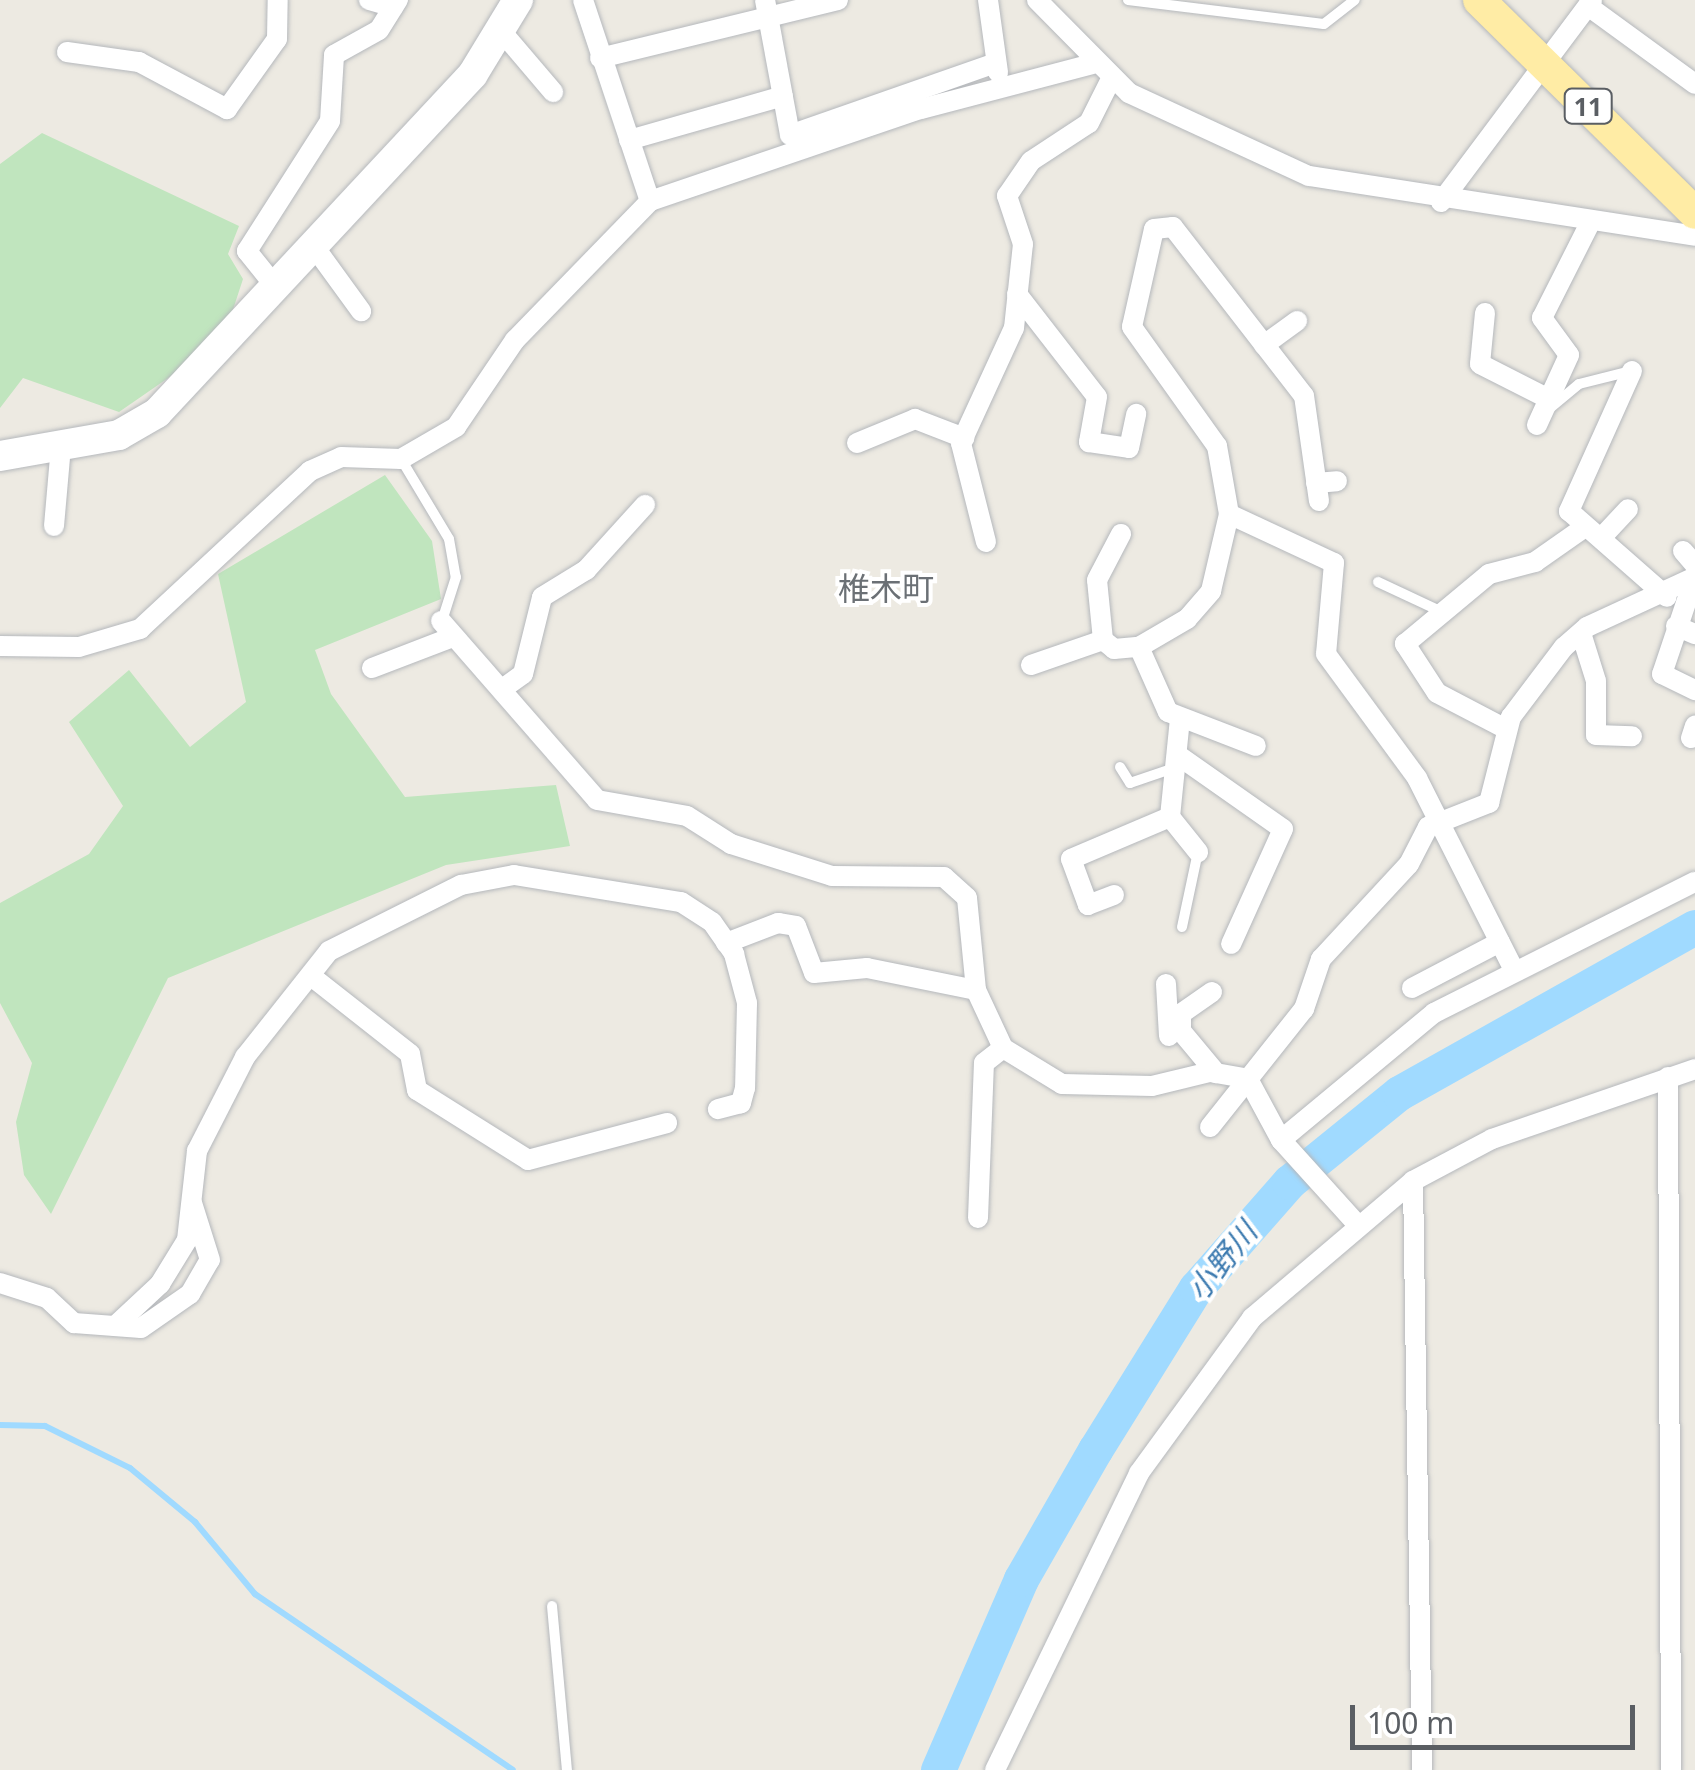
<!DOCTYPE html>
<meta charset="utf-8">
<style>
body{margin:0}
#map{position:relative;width:1695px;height:1770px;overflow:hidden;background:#edeae2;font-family:"Noto Sans","Noto Sans JP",sans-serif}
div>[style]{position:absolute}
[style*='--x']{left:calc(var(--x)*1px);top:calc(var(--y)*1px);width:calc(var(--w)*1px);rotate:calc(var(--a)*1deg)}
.green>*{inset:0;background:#c0e5be}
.stream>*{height:6px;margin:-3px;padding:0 3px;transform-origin:3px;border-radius:3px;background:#a0daff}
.river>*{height:35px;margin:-17.5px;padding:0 17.5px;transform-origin:17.5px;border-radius:17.5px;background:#a0daff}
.roads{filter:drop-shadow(0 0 2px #b5b8bc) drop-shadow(0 0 2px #b5b8bc)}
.lane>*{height:10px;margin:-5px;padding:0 5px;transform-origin:5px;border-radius:5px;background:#fff}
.street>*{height:20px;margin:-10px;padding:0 10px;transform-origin:10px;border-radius:10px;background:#fff}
.secondary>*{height:30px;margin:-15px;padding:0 15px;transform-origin:15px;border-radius:15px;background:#fff}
.primary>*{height:32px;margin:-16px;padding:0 16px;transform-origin:16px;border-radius:16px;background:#ffeca5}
span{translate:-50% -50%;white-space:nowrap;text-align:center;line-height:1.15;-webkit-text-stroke:8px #fff;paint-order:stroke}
.shield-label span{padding:2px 8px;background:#fff;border:2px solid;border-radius:8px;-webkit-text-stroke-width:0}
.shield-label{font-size:25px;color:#5a5e63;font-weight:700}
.water-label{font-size:30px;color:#3d7bb0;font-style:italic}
.quarter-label{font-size:32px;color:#6b7075}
.scale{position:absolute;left:1350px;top:1705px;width:285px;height:45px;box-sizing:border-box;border:5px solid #5a5e63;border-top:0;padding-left:12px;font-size:30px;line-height:35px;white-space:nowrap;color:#5a5e63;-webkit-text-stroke:8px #fff;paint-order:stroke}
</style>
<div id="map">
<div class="green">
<i style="clip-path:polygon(42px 133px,239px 226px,228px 254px,243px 279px,223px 340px,119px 412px,23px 378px,0 408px,0 164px)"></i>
<i style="clip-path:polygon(385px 475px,432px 541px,441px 599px,315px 650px,331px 694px,405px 797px,556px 785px,570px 846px,446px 865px,168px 978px,51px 1214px,24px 1175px,16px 1122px,32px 1063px,0 1003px,0 903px,89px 854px,123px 806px,69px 722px,129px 670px,190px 747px,246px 702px,218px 574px)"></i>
</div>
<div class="stream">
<i style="--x:0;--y:1425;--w:45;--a:1.3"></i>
<i style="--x:45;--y:1426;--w:95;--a:26.3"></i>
<i style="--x:130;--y:1468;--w:85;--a:39.7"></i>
<i style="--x:195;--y:1522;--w:94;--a:50.2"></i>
<i style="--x:255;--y:1594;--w:312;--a:34.3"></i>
</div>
<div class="river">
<i style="--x:938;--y:1770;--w:208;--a:-66.5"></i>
<i style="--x:1021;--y:1579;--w:149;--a:-60.2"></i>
<i style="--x:1095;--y:1450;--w:191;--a:-58.1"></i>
<i style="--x:1196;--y:1288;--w:141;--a:-48.7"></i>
<i style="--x:1289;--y:1182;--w:141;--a:-39"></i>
<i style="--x:1399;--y:1093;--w:339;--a:-29.3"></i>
</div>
<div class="roads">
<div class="lane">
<i style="--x:1128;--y:0;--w:197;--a:7"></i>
<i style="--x:1324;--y:24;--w:39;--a:-38"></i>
<i style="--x:1543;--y:414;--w:47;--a:-39.8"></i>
<i style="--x:1579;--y:384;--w:54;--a:-14"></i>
<i style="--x:401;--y:459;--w:93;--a:59"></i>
<i style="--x:449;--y:539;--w:39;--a:80"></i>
<i style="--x:456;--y:577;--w:46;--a:107.7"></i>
<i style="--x:1378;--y:582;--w:64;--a:25"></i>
<i style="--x:1120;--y:767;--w:19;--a:58"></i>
<i style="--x:1130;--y:783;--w:50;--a:-18.8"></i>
<i style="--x:1182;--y:927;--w:77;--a:-78"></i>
<i style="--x:552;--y:1606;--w:165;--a:84.8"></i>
</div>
<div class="street">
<i style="--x:369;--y:0;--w:25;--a:16"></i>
<i style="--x:583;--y:0;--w:212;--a:71.6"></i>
<i style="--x:765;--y:0;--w:137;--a:79.5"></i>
<i style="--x:790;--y:135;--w:218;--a:-19.3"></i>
<i style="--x:988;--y:0;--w:73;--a:82.1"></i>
<i style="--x:1037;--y:0;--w:131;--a:45.3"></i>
<i style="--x:1129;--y:93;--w:198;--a:24.8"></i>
<i style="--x:1309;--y:176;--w:391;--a:8.8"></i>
<i style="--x:1588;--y:6;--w:132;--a:36.1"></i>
<i style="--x:502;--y:32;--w:79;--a:49.6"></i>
<i style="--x:67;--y:52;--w:73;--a:7.9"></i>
<i style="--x:139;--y:62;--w:100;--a:28.1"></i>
<i style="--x:227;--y:109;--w:86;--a:-54.5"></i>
<i style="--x:277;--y:39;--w:39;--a:-89"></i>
<i style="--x:600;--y:58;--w:245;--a:-13.7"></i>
<i style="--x:629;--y:140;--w:160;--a:-15.9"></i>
<i style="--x:1441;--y:202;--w:252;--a:-53.2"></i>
<i style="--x:313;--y:245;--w:82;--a:54"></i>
<i style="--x:275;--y:286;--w:45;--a:-128.7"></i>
<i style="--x:247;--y:251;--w:154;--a:-57.4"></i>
<i style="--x:330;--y:121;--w:66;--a:-86.5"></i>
<i style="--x:334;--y:55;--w:51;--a:-29.1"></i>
<i style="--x:379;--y:30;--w:36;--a:-58"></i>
<i style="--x:1017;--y:294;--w:130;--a:52.2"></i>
<i style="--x:1097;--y:397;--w:46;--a:100.1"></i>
<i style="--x:1089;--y:442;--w:40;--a:8.5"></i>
<i style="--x:1129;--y:448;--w:35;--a:-78"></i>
<i style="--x:1485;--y:313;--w:51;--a:95.6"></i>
<i style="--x:1480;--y:364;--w:77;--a:26.9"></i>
<i style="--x:1264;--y:345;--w:41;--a:-36"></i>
<i style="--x:1632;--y:371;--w:154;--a:114.2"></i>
<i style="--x:1569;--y:511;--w:130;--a:41.3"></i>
<i style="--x:1537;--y:425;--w:77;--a:-65.4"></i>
<i style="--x:1569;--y:355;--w:46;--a:-126.1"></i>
<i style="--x:1542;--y:318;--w:109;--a:-63.2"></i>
<i style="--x:857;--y:443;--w:63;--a:-22.5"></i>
<i style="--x:915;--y:419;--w:53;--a:21.2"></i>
<i style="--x:1316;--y:483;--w:21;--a:-5"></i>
<i style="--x:1319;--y:501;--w:106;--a:-98.1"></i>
<i style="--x:1304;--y:396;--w:214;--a:-127.8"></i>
<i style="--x:1173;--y:227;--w:19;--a:174"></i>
<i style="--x:1154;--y:229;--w:100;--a:102.7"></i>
<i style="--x:1132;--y:327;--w:146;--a:54.5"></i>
<i style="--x:1217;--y:446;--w:69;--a:80"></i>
<i style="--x:1229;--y:514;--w:116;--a:25"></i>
<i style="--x:1334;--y:563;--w:91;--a:95"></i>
<i style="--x:1326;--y:654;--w:154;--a:53.7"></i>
<i style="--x:1417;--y:778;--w:217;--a:63.2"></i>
<i style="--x:54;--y:526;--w:80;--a:-85"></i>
<i style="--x:1602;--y:537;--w:38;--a:-47"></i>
<i style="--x:986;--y:542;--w:102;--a:-104.2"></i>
<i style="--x:961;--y:443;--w:127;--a:-65.3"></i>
<i style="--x:1014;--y:328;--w:84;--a:-83.9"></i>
<i style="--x:1023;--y:244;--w:51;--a:-108.4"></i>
<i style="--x:1007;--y:196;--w:42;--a:-55.6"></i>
<i style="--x:1031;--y:161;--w:69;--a:-33.2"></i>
<i style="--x:1089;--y:123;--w:49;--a:-63.4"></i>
<i style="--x:1683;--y:551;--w:18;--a:49"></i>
<i style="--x:1693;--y:582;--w:97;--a:108.6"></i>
<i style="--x:1662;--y:674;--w:37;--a:26"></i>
<i style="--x:441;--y:621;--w:237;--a:48.9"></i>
<i style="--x:597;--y:800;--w:91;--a:10.1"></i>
<i style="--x:687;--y:816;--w:52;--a:32.5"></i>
<i style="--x:731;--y:844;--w:106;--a:17.6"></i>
<i style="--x:832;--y:876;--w:112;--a:0.5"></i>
<i style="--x:944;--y:877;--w:31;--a:42"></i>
<i style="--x:967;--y:898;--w:92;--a:84.4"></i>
<i style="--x:976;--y:990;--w:64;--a:65"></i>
<i style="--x:1676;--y:626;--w:21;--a:23"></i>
<i style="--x:1581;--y:633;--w:50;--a:72.6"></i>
<i style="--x:1596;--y:681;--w:54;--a:90"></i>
<i style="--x:1596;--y:735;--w:36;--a:2"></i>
<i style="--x:1103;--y:640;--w:60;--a:-95.7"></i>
<i style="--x:1097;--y:580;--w:52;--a:-62.4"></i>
<i style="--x:0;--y:646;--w:79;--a:0.7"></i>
<i style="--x:79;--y:647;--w:64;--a:-16.4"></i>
<i style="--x:140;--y:629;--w:232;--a:-42.9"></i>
<i style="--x:310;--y:471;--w:34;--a:-24"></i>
<i style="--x:341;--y:457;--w:60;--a:1.9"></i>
<i style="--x:401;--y:459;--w:64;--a:-30.2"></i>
<i style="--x:456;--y:427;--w:105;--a:-55.9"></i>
<i style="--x:515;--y:340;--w:194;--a:-45.8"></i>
<i style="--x:650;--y:201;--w:286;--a:-18.8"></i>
<i style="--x:921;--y:109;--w:177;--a:-14.7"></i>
<i style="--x:1139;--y:647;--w:71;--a:66"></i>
<i style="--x:1168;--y:712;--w:94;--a:21.1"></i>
<i style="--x:1031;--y:665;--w:76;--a:-19.1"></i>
<i style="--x:1103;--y:640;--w:14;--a:39"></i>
<i style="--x:1114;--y:649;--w:25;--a:-5"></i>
<i style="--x:1139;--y:647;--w:56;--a:-30.3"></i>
<i style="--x:1187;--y:619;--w:37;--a:-49"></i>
<i style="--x:1211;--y:591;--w:79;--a:-76.8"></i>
<i style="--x:372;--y:668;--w:84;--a:-21"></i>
<i style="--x:505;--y:687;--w:22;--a:-36"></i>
<i style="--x:523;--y:674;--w:79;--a:-76.1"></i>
<i style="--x:542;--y:597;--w:52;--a:-31.5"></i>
<i style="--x:586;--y:570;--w:88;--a:-47.8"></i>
<i style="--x:1506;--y:729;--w:78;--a:-152.4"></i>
<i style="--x:1437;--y:693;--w:59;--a:-123.1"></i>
<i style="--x:1405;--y:644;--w:109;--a:-39.8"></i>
<i style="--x:1489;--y:574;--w:48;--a:-14.6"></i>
<i style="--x:1535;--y:562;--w:61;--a:-35"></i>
<i style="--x:1691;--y:738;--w:13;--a:-72"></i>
<i style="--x:1179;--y:756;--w:127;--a:35.1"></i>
<i style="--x:1283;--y:829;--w:126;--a:114.3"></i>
<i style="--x:1170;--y:817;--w:45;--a:51.3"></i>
<i style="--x:1114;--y:895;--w:28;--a:159"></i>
<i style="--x:1088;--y:905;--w:49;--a:-110.3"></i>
<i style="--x:1071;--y:859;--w:108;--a:-23"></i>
<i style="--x:1170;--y:817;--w:99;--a:-84.2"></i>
<i style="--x:726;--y:943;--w:56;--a:-21"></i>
<i style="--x:778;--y:923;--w:18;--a:9"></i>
<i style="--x:796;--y:926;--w:50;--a:69"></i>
<i style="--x:814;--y:973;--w:53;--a:-5.4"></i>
<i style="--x:867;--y:968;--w:111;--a:11.4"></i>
<i style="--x:311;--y:976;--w:126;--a:38.2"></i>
<i style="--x:410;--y:1054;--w:37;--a:79"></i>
<i style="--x:417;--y:1090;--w:131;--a:32.2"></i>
<i style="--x:528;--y:1160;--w:144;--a:-14.9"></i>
<i style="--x:1166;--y:984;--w:52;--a:86.7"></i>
<i style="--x:1412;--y:988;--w:99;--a:-27.6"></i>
<i style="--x:1212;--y:992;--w:38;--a:145"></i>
<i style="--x:1181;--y:1014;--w:17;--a:90"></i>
<i style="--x:1181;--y:1031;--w:55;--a:50.2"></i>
<i style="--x:1668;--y:1077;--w:693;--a:89.75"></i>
<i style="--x:1210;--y:1127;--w:151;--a:-51.5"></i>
<i style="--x:1304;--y:1009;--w:53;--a:-71.2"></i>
<i style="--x:1321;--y:959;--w:129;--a:-47.2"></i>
<i style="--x:1409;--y:864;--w:42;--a:-62.8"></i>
<i style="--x:1428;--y:827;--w:66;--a:-21.5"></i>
<i style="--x:1489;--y:803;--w:89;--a:-75.7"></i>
<i style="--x:1511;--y:717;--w:88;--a:-52.9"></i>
<i style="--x:1564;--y:647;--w:30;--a:-41"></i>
<i style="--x:1587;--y:627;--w:119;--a:-24.8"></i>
<i style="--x:1281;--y:1140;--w:199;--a:-39.7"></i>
<i style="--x:1434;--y:1013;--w:292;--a:-26.7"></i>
<i style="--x:1413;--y:1181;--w:589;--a:89.12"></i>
<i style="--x:978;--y:1218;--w:155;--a:-87.8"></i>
<i style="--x:984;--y:1063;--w:24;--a:-38"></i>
<i style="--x:1003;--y:1048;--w:69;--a:31.4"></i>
<i style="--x:1062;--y:1084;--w:90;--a:1.3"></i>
<i style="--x:1152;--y:1086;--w:60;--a:-13.6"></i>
<i style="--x:1210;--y:1072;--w:39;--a:10"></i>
<i style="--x:1248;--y:1079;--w:69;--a:61.6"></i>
<i style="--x:1281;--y:1140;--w:112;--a:47.9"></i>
<i style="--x:0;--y:1283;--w:49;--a:17.7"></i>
<i style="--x:47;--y:1298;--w:37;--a:43"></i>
<i style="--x:74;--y:1323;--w:67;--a:4.3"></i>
<i style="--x:141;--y:1328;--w:60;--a:-34.8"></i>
<i style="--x:190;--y:1294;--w:39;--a:-60"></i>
<i style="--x:210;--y:1260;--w:60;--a:-107.5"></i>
<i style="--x:115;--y:1326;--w:62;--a:-43"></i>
<i style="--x:160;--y:1284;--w:52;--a:-58.5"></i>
<i style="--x:187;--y:1240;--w:90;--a:-83.6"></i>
<i style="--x:197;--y:1151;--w:106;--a:-62.9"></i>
<i style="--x:245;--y:1057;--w:135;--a:-51.6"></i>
<i style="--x:329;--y:951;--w:148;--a:-26.6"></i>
<i style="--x:461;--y:885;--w:54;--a:-10.7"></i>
<i style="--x:514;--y:875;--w:169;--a:9.2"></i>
<i style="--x:681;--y:902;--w:37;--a:33"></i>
<i style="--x:712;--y:922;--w:39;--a:55"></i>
<i style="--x:734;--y:954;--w:51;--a:75.1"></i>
<i style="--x:747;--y:1003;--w:85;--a:91.3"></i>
<i style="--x:745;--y:1088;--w:16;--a:105"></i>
<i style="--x:741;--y:1103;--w:24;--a:165"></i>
<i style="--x:995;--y:1770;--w:330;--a:-64.1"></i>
<i style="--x:1139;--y:1473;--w:192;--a:-53.9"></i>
<i style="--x:1252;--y:1318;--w:211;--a:-40.4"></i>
<i style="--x:1413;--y:1181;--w:89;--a:-28"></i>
<i style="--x:1492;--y:1139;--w:215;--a:-19"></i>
</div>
<div class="secondary">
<i style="--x:0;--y:456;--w:121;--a:-10"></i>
<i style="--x:119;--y:435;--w:44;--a:-30.1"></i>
<i style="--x:157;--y:413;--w:463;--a:-47"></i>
<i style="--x:473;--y:74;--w:87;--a:-58.7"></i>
</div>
<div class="primary">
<i style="--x:1479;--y:0;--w:303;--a:44.6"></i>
</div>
</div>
<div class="shield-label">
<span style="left:1588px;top:106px">11</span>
</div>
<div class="water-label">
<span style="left:1222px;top:1261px;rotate:-51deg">小野川</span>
</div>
<div class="quarter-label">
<span style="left:886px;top:588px">椎木町</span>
</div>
<div class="scale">100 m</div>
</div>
